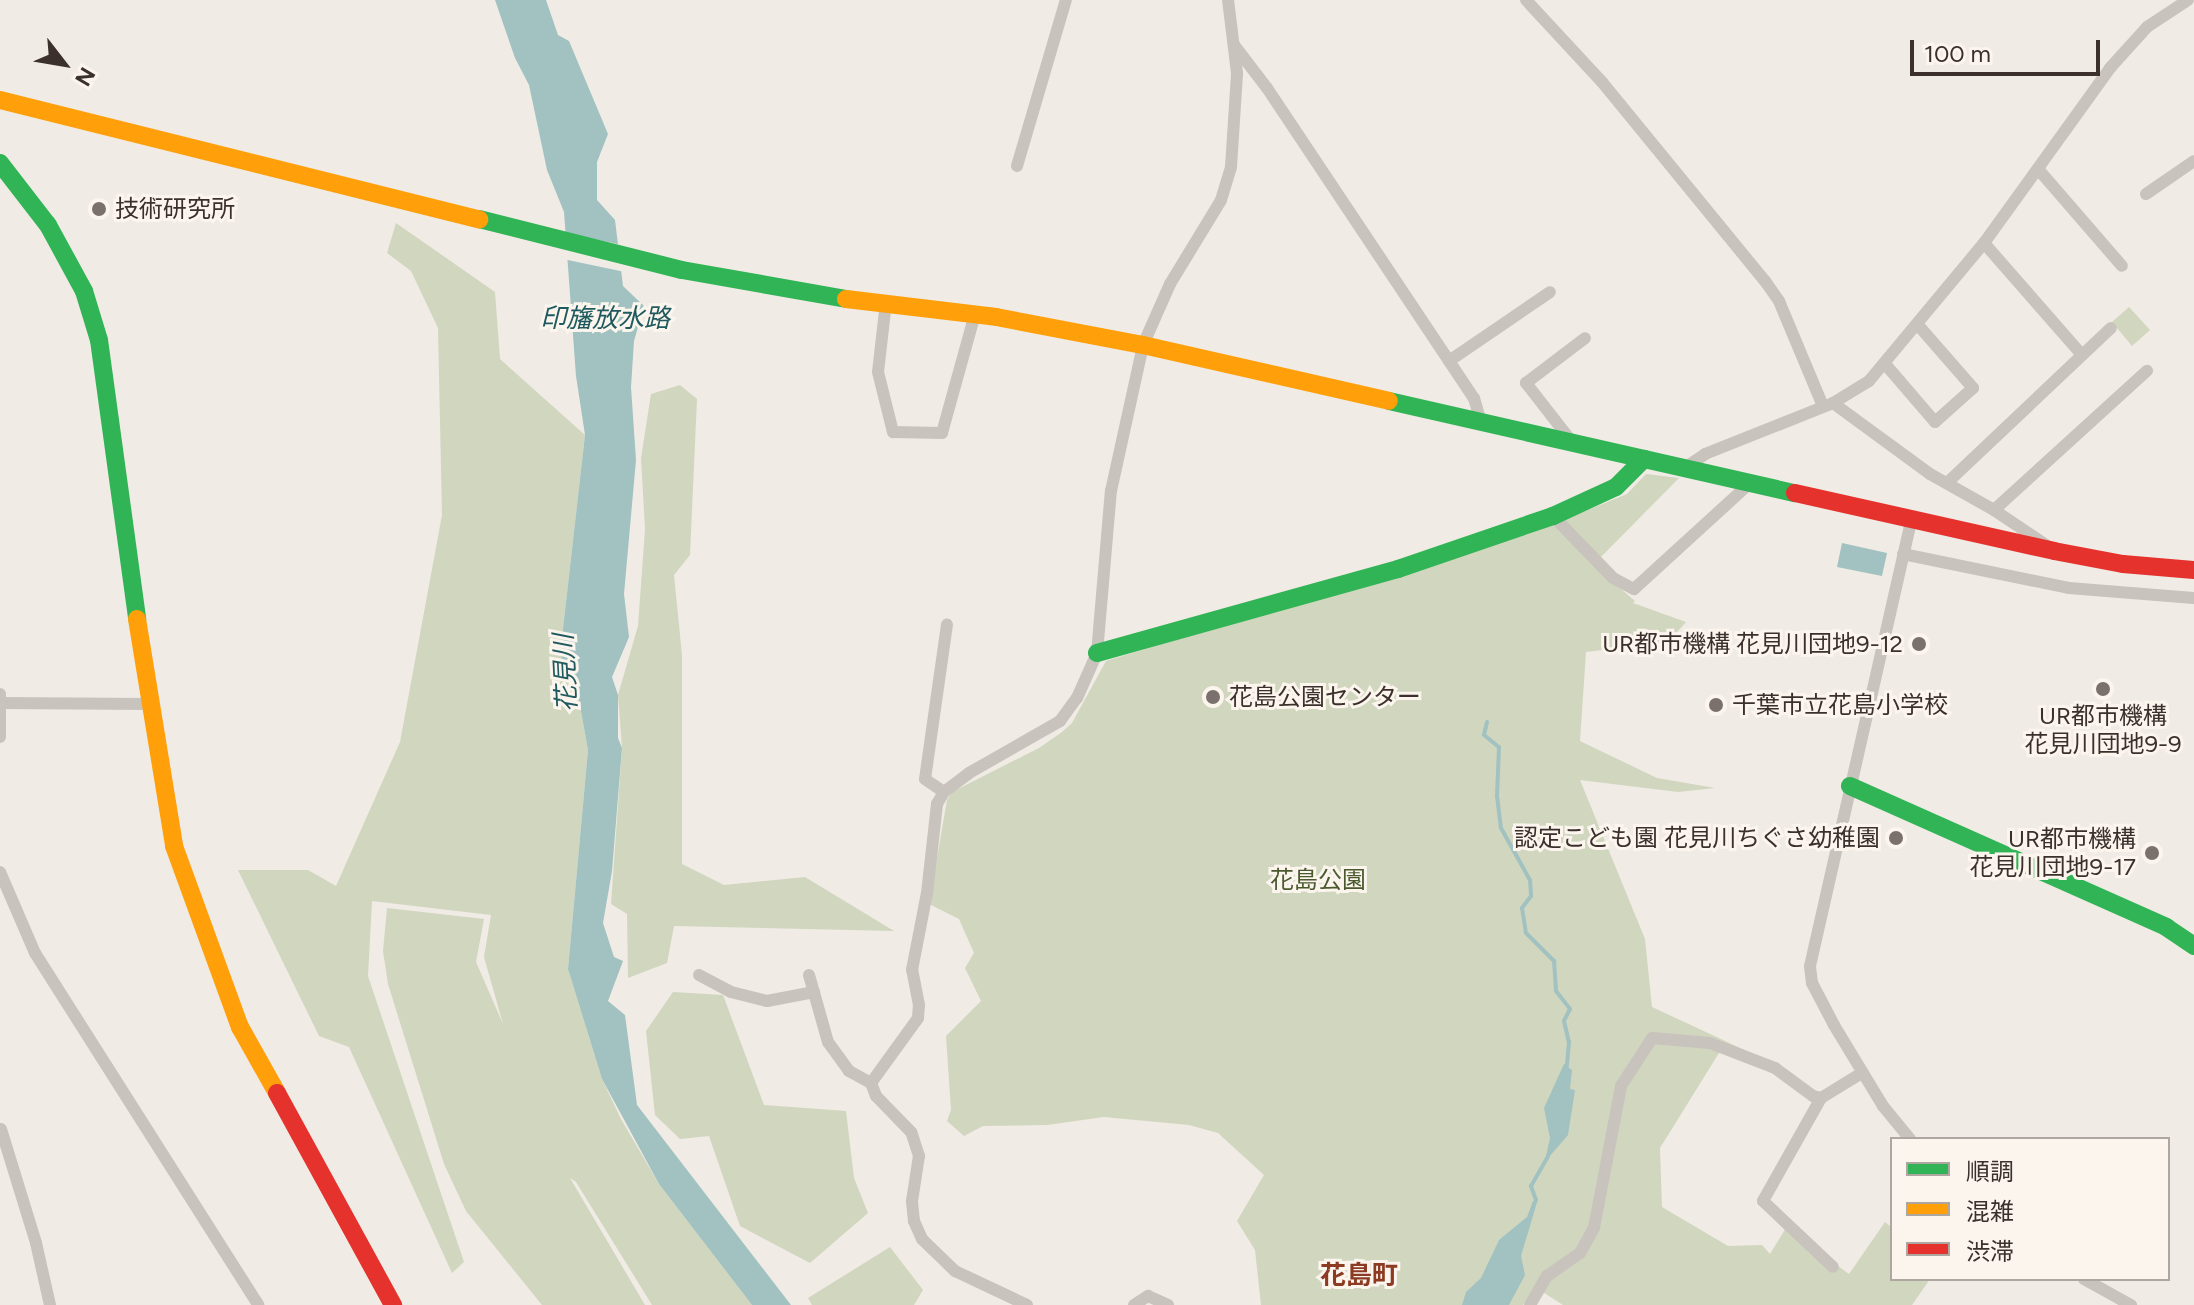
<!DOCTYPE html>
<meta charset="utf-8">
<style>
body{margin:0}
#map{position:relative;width:2194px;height:1305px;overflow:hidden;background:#f0ebe5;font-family:Figtree,"Noto Sans JP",sans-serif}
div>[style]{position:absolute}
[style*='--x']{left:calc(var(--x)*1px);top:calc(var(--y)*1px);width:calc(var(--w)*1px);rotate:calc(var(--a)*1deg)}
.green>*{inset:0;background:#d1d6bf}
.water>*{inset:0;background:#a1c2c1}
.pier>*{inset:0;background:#f0ebe5}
.stream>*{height:4px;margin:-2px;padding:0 2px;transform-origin:2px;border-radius:2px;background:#a1c2c1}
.street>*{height:12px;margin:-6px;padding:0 6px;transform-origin:6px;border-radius:6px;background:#c9c3be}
.fast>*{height:18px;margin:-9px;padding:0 9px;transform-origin:9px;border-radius:9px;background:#30b455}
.slow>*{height:18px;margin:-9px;padding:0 9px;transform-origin:9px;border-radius:9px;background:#ff9f0a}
.jam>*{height:18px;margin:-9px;padding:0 9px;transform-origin:9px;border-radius:9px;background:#e5322d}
.dots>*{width:22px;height:22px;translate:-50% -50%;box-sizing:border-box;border:4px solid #fbf5ee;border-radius:50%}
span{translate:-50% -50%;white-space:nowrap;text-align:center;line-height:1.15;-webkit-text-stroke:6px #fbf5ee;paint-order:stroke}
.poi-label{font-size:24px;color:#3b302b}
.left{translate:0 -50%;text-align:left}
.right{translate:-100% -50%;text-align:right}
.park-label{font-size:24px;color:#4a5a2e}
.water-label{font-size:26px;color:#1f5a5e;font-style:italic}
.neighbourhood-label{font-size:26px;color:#8c3b22;font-weight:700}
.legend{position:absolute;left:1890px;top:1137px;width:280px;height:144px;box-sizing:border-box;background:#fbf5ee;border:2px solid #aea6a0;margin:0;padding:10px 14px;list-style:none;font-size:24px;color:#3b302b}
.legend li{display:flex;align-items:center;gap:16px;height:40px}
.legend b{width:40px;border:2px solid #aea6a0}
.north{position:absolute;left:24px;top:24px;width:80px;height:80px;-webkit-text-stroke:6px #fbf5ee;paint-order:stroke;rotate:121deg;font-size:22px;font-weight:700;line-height:32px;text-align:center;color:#3b302b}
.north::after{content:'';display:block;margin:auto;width:28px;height:36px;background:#3b302b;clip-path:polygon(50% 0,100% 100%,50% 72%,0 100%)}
.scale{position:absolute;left:1910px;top:40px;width:190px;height:36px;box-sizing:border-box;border:4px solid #3b302b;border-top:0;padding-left:10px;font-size:24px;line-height:28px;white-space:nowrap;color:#3b302b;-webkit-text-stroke:6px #fbf5ee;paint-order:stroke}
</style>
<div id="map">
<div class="green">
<i style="clip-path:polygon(396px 223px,495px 292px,500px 359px,585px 435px,560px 655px,576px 684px,588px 750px,568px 969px,602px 1079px,621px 1119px,659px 1184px,752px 1305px,652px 1305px,576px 1182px,570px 1178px,645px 1305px,542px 1305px,466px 1211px,444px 1164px,388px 984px,383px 951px,387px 908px,484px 919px,476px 962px,503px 1024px,484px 957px,491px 915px,372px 901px,368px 976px,464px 1262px,452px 1273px,349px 1047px,319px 1036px,238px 870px,308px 870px,336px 886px,400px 742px,442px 515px,438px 328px,411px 271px,387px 253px)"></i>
<i style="clip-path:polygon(2129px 307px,2150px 330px,2132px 346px,2112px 322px)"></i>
<i style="clip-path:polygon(680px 385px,697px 399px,690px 555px,674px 575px,682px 655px,682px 864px,724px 885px,805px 877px,894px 931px,674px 926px,667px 963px,628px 978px,627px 914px,611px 904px,622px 748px,618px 695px,638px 626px,645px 529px,641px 458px,651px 394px)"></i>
<i style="clip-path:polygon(1646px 474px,1679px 478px,1593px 565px,1635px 601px,1633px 603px,1686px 622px,1668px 642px,1586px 652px,1580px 741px,1657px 778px,1715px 788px,1678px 792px,1580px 780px,1645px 939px,1652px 1007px,1751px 1053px,1719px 1053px,1660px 1148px,1662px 1207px,1728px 1246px,1762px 1245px,1770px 1254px,1786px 1228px,1849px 1274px,1885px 1222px,1892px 1228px,1892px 1279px,1930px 1279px,1912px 1305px,1563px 1305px,1535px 1287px,1523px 1305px,1261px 1305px,1255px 1250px,1237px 1221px,1264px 1175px,1218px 1133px,1189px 1125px,1104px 1117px,1047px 1125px,983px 1126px,964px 1136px,947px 1121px,951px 1110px,946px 1036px,981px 1001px,965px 968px,974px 953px,959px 919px,929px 904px,947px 800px,952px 792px,1039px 748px,1062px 732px,1072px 723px,1106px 661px,1541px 529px,1627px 494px)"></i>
<i style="clip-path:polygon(673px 992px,723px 995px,764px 1105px,846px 1111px,854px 1178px,868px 1213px,810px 1263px,740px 1226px,709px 1136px,680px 1139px,655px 1115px,646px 1031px)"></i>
<i style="clip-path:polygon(890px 1247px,923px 1290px,914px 1305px,812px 1305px,808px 1298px)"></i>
</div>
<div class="water">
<i style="clip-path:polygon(495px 0,546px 0,558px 35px,569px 41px,608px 134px,597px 162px,597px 200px,615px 220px,623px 286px,644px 306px,634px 341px,631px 387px,636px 460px,624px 594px,629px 637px,612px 677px,618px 695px,618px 738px,622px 748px,612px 871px,603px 923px,614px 957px,623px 961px,608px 1001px,625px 1015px,637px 1105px,791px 1305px,752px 1305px,659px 1184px,602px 1079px,568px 969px,588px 750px,576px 684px,560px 655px,585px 435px,576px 376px,564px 212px,547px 170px,529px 85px,515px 58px)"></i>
<i style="clip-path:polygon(1842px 543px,1887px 553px,1882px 576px,1837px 567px)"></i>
<i style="clip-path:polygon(1564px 1064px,1572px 1070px,1570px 1089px,1575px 1090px,1568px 1135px,1549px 1157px,1546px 1156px,1550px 1138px,1544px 1108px)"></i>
<i style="clip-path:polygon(1538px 1199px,1521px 1256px,1525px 1275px,1509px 1305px,1462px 1305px,1466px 1292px,1481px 1278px,1499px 1240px,1527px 1217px,1533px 1201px)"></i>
</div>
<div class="pier">
<i style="clip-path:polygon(561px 232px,622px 245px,625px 272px,563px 259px)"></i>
</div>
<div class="stream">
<i style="--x:1487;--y:722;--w:13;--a:103"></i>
<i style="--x:1484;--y:735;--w:19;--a:39"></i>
<i style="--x:1499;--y:747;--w:49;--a:92.3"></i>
<i style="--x:1497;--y:796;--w:32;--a:83"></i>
<i style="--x:1501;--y:828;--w:60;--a:60.9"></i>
<i style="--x:1530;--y:880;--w:16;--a:86"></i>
<i style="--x:1531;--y:896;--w:15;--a:127"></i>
<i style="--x:1522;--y:908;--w:25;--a:81"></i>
<i style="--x:1526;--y:933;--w:40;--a:45"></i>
<i style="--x:1554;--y:961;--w:30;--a:86"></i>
<i style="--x:1556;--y:991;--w:23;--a:52"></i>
<i style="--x:1570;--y:1009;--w:13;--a:117"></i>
<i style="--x:1564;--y:1021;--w:22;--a:77"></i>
<i style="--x:1569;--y:1042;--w:24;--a:95"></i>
<i style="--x:1536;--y:1200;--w:15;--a:-110"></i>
<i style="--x:1531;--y:1186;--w:34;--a:-60"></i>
</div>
<div class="street">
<i style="--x:1526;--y:0;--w:112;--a:47.2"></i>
<i style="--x:1602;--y:82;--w:257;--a:50.7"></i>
<i style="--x:1765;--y:281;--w:24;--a:55"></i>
<i style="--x:1779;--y:301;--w:114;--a:67.3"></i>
<i style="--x:1234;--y:45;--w:54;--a:52.5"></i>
<i style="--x:1267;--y:88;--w:373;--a:56.3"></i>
<i style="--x:1474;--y:398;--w:25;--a:74"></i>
<i style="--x:1017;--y:166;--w:173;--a:-73.6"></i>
<i style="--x:2038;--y:169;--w:128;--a:49.1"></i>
<i style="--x:2146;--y:194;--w:58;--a:-34.5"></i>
<i style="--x:1984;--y:243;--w:149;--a:48.8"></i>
<i style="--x:886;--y:302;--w:70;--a:96.5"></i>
<i style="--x:878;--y:372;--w:62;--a:76"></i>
<i style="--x:893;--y:432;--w:49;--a:1.2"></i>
<i style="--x:942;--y:433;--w:123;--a:-74.5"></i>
<i style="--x:1449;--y:361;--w:122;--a:-34.3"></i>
<i style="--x:1886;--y:365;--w:75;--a:49.3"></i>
<i style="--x:1935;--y:422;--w:51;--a:-41.8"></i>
<i style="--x:1973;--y:388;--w:84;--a:-131.1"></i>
<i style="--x:1833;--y:403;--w:120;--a:36.2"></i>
<i style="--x:1930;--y:474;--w:73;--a:29.4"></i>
<i style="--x:1994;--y:510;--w:63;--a:33.9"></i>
<i style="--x:1572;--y:442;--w:75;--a:-127.9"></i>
<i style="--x:1526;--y:383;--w:74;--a:-37.3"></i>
<i style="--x:1683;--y:469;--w:27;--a:-34"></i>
<i style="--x:1705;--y:454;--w:138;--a:-21.7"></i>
<i style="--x:1833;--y:403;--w:42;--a:-31.4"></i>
<i style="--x:1869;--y:381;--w:180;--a:-50.2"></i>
<i style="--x:1984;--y:243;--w:216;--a:-54.2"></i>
<i style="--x:2110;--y:68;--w:55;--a:-47.9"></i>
<i style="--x:2147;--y:27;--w:49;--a:-33.4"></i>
<i style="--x:1948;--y:482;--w:224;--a:-43.4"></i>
<i style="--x:1994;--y:510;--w:207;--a:-42.3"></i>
<i style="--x:1553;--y:516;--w:86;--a:45.9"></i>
<i style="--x:1613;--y:578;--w:24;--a:28"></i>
<i style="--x:1634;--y:589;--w:157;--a:-42.4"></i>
<i style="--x:1903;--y:554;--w:169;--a:11.6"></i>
<i style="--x:2069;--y:588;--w:125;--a:4.6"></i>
<i style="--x:0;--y:694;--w:43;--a:90"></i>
<i style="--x:1;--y:703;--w:148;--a:0.4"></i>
<i style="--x:944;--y:792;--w:23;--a:-146"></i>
<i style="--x:925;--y:779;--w:156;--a:-81.9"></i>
<i style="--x:0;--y:872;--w:88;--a:66.6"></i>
<i style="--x:35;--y:953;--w:417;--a:57.6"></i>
<i style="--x:699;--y:975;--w:36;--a:28"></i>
<i style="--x:731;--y:992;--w:37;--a:14"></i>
<i style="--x:767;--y:1001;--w:48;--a:-10.8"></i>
<i style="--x:809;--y:975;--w:70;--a:74.2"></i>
<i style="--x:828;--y:1042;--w:36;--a:54"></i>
<i style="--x:849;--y:1071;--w:25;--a:29"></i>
<i style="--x:1821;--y:1098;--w:118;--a:119.4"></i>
<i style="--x:1763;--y:1201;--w:96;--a:43.3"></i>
<i style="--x:1;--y:1129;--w:119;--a:72.9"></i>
<i style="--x:36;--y:1243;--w:64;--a:77.3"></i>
<i style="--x:1910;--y:1139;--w:43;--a:-129.3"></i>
<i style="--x:1883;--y:1106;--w:95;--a:-121.2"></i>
<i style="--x:1834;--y:1025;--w:47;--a:-117.6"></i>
<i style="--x:1812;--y:983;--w:17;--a:-97"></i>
<i style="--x:1810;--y:966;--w:457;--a:-77.2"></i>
<i style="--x:2084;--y:1279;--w:54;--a:29"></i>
<i style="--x:1027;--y:1305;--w:80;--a:-154.7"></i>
<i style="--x:955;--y:1271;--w:46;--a:-135.9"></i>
<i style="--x:922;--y:1239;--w:20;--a:-114"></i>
<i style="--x:914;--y:1221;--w:20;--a:-96"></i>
<i style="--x:912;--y:1201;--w:46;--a:-81.2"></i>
<i style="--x:919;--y:1156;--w:25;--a:-108"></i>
<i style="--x:911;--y:1132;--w:50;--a:-134.2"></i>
<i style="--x:876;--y:1096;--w:14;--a:-111"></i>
<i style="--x:871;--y:1083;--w:80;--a:-54.1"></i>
<i style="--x:918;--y:1018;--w:13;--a:-86"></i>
<i style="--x:919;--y:1005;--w:36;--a:-101"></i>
<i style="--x:912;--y:970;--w:78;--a:-79"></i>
<i style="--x:927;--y:893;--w:90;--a:-83.6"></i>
<i style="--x:937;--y:804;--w:14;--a:-60"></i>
<i style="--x:944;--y:792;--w:31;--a:-37"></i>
<i style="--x:969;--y:773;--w:105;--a:-29.7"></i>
<i style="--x:1060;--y:721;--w:29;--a:-54"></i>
<i style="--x:1077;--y:698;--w:49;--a:-66"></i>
<i style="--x:1097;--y:653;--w:163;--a:-85.1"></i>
<i style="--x:1111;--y:491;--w:149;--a:-77.6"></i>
<i style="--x:1143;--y:345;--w:67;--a:-66.1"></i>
<i style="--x:1170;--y:284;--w:98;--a:-58.7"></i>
<i style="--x:1221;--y:200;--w:34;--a:-73"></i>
<i style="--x:1231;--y:167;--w:94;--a:-86.3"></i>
<i style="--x:1237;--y:73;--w:74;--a:-97"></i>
<i style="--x:1134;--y:1305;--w:17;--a:-33"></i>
<i style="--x:1148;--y:1296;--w:22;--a:24"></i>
<i style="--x:1530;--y:1305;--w:34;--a:-60"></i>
<i style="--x:1547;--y:1276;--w:40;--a:-34.9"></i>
<i style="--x:1580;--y:1253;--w:29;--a:-61"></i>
<i style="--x:1594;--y:1228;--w:145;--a:-79.2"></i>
<i style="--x:1621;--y:1086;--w:57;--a:-57.1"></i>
<i style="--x:1652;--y:1038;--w:58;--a:4.9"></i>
<i style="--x:1710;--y:1043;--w:70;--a:21"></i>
<i style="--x:1775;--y:1068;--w:47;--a:36.4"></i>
<i style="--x:1813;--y:1096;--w:8;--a:14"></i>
<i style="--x:1821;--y:1098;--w:48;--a:-31.4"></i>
</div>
<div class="fast">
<i style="--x:0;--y:163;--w:78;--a:52.3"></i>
<i style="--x:48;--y:225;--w:75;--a:61.4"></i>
<i style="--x:84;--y:291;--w:51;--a:73"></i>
<i style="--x:99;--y:340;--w:282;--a:82.2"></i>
<i style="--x:479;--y:219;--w:209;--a:14.1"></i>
<i style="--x:682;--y:270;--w:167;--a:10"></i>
<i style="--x:1389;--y:401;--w:416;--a:12.8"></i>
<i style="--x:1097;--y:653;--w:313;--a:-15.6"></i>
<i style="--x:1398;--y:569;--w:164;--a:-18.9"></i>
<i style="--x:1553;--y:516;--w:69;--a:-24.7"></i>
<i style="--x:1616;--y:487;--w:40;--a:-45"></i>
<i style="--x:1850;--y:786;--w:346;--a:24"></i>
<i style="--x:2166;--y:927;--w:34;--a:34"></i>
</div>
<div class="slow">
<i style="--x:0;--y:100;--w:494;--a:14"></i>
<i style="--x:846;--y:299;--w:151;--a:6.8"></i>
<i style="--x:996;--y:317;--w:150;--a:10.8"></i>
<i style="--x:1143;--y:345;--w:252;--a:12.8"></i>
<i style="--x:137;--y:619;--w:230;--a:80.7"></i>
<i style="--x:174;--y:846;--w:193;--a:70"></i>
<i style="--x:240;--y:1027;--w:76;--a:60.7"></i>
</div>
<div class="jam">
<i style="--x:1795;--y:493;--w:265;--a:12.6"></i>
<i style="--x:2054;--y:551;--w:70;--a:10.7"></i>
<i style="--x:2123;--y:564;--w:71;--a:4.8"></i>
<i style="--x:277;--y:1093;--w:242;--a:61.3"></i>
</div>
<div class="dots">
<i style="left:99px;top:209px;background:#7a716c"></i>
<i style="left:1919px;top:644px;background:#7a716c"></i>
<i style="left:2103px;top:689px;background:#7a716c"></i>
<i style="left:1213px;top:697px;background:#7a716c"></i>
<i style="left:1716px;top:705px;background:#7a716c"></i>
<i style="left:1896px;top:838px;background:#7a716c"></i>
<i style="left:2152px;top:853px;background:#7a716c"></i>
</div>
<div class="poi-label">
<span class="left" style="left:115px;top:209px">技術研究所</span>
<span class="right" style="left:1903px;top:644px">UR都市機構 花見川団地9-12</span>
<span class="left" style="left:1229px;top:697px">花島公園センター</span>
<span class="left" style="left:1732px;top:705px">千葉市立花島小学校</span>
<span style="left:2103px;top:730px">UR都市機構<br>花見川団地9-9</span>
<span class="right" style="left:1880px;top:838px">認定こども園 花見川ちぐさ幼稚園</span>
<span class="right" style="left:2136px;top:853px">UR都市機構<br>花見川団地9-17</span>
</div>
<div class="park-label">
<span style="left:1318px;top:880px">花島公園</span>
</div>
<div class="water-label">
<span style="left:605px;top:319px">印旛放水路</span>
<span style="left:566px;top:673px;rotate:-93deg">花見川</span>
</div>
<div class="neighbourhood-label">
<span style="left:1359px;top:1276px">花島町</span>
</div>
<ul class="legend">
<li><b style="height:10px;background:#30b455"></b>順調</li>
<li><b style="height:10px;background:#ff9f0a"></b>混雑</li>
<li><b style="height:10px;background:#e5322d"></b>渋滞</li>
</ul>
<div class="north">N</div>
<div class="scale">100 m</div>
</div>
